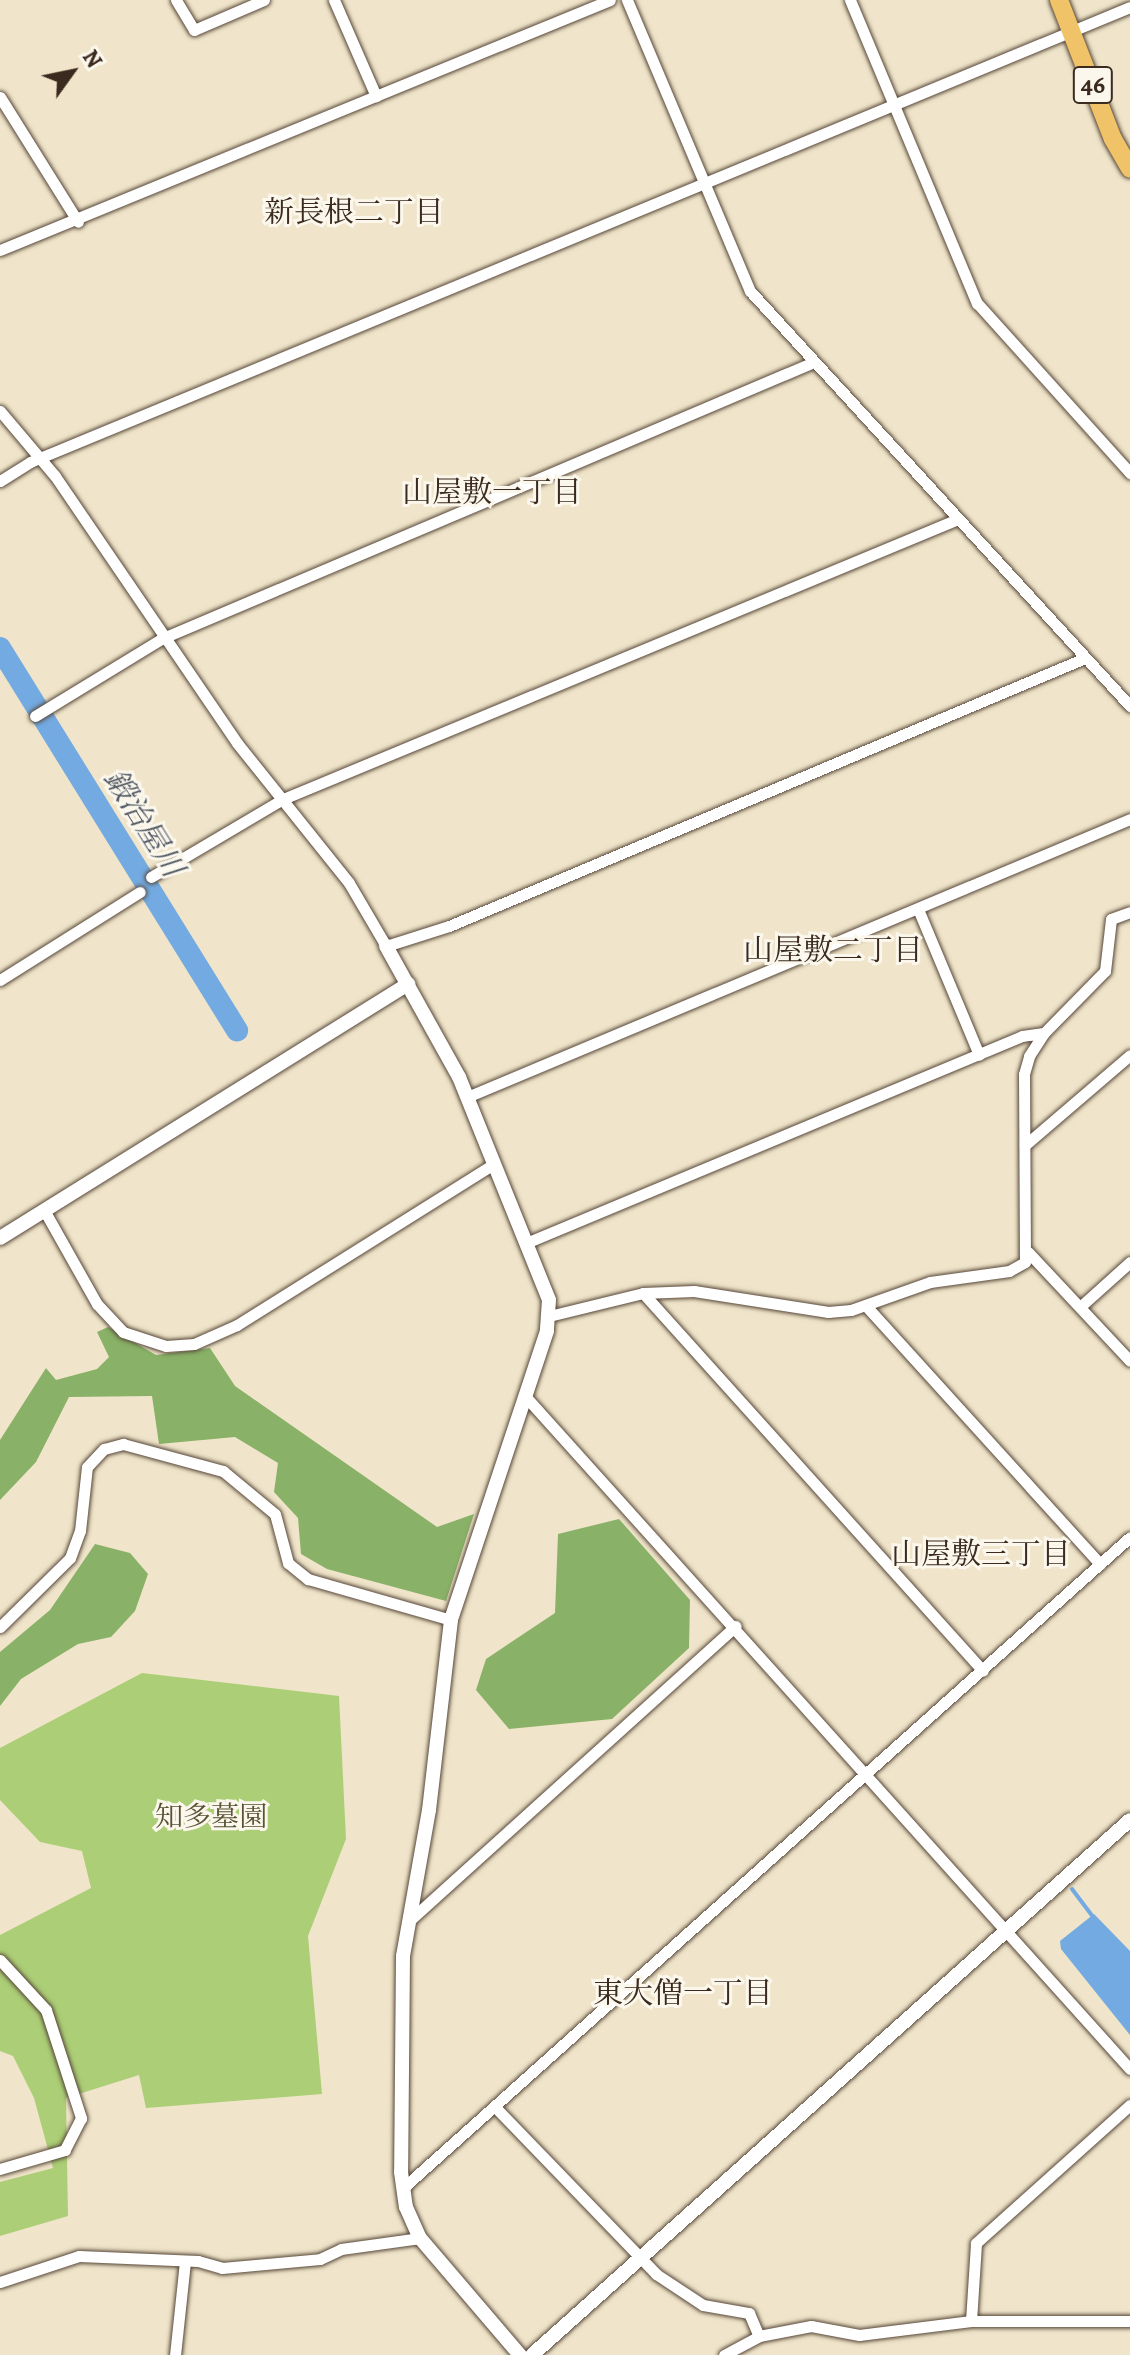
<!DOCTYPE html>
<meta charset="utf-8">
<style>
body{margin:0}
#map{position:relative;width:1130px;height:2355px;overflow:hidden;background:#f0e5ca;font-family:Alegreya,"Noto Serif JP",serif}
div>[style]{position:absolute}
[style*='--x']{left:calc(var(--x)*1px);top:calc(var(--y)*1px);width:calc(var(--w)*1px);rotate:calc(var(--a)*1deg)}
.green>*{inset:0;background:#acce76}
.forest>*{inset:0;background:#89b167}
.water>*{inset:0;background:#73aae1}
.stream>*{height:4px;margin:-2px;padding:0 2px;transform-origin:2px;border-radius:2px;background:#73aae1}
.river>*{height:22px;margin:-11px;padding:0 11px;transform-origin:11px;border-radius:11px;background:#73aae1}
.roads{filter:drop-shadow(0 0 2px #564638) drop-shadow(0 0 2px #564638)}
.minor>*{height:11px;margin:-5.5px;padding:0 5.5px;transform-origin:5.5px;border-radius:5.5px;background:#fff}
.tertiary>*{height:14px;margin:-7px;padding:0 7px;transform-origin:7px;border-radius:7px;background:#fff}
.primary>*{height:18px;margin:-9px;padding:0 9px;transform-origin:9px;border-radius:9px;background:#f0c369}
span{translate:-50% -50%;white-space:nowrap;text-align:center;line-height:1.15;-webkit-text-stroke:6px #fbf7ec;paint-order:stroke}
.shield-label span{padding:2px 6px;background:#fbf7ec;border:2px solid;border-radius:6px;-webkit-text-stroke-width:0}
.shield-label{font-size:26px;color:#3b2a1e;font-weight:700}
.park-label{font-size:28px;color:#575334}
.neighbourhood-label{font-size:30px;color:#3b2a1e}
.water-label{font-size:30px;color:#4f5762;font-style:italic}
.north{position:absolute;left:32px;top:32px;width:80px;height:80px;-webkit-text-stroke:6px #fbf7ec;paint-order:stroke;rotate:57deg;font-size:22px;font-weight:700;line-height:32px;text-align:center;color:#3b2a1e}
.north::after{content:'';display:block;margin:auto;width:28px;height:36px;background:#3b2a1e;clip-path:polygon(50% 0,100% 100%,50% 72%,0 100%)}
</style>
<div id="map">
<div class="green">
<i style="clip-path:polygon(142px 1673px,339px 1696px,346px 1839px,308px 1936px,322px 2094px,146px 2108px,139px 2075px,66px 2098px,68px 2216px,0 2236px,0 2182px,53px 2168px,34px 2098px,13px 2056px,0 2051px,0 1935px,91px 1888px,82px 1851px,40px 1842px,0 1800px,0 1748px)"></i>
</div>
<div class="forest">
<i style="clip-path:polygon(108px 1327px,156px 1355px,210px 1348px,235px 1386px,437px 1527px,474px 1514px,446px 1601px,327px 1569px,301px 1554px,298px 1518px,274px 1492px,278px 1463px,235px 1437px,159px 1444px,152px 1396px,69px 1397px,36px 1462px,0 1500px,0 1440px,46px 1368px,56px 1380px,97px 1369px,109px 1357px,97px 1332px)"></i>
<i style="clip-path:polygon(619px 1519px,690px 1600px,689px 1648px,612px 1719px,509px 1729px,476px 1690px,486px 1659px,555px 1613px,558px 1534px)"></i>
<i style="clip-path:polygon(95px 1544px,130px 1553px,148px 1574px,135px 1611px,111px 1637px,78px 1644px,21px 1679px,0 1706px,0 1652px,50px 1610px)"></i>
</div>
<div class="water">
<i style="clip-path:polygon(1094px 1914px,1130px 1951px,1130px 2035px,1061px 1949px,1060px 1941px)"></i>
</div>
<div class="stream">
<i style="--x:1072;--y:1889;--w:36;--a:53"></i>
</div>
<div class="river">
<i style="--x:0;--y:648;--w:450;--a:58.2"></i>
</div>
<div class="roads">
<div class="minor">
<i style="--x:176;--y:0;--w:35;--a:59"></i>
<i style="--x:194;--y:30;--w:76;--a:-23.2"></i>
<i style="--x:334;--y:0;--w:105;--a:66.4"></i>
<i style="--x:627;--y:0;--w:316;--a:67.1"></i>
<i style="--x:750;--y:291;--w:563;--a:47.52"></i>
<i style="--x:850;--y:0;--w:329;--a:67.3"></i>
<i style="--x:977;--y:303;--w:229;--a:48"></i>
<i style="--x:0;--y:97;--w:147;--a:58"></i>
<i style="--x:0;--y:250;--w:659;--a:-22.29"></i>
<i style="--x:0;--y:411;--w:85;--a:49.8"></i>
<i style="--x:55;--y:476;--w:323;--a:55.7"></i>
<i style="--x:237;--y:743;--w:179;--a:51.3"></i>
<i style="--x:349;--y:883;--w:73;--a:59.6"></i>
<i style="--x:386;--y:946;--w:66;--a:-17.6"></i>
<i style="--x:449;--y:926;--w:690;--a:-22.85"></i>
<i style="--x:0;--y:481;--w:36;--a:-32"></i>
<i style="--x:30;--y:462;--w:1190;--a:-22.47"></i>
<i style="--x:35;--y:716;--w:150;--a:-31.4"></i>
<i style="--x:163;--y:638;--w:707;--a:-22.98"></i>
<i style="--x:151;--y:877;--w:153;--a:-30.6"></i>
<i style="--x:283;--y:799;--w:731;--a:-22.53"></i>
<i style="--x:918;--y:909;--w:158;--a:67.3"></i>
<i style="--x:0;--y:980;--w:165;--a:-32.2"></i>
<i style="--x:467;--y:1097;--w:719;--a:-22.75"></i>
<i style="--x:1025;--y:1145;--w:138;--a:-40.6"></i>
<i style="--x:44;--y:1210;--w:108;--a:60.6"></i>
<i style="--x:97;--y:1304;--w:38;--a:47"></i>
<i style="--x:123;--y:1332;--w:45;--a:18"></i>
<i style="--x:166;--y:1346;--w:28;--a:-4"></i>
<i style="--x:194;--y:1344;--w:47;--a:-23.8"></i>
<i style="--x:237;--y:1325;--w:301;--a:-32.1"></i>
<i style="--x:526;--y:1243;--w:537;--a:-22.65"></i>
<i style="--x:1022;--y:1036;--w:22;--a:-8"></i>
<i style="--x:1028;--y:1252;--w:149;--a:46.9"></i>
<i style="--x:643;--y:1293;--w:508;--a:48.03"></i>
<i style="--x:1081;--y:1306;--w:66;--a:-41.9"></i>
<i style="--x:867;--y:1307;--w:347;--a:47.8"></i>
<i style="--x:549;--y:1316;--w:97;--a:-13.7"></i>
<i style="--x:643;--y:1293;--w:51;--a:-2.2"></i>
<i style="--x:694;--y:1291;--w:136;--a:8.9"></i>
<i style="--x:828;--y:1312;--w:23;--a:-5"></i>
<i style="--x:851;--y:1310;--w:84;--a:-19.5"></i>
<i style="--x:930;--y:1282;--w:80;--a:-7.9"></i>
<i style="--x:1009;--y:1271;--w:18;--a:-29"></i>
<i style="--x:1025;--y:1262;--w:188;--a:-90.3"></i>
<i style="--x:1024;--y:1074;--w:19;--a:-74"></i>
<i style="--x:1029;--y:1056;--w:27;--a:-57"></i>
<i style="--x:1044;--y:1033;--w:87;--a:-45.5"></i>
<i style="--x:1105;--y:971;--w:52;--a:-83.4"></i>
<i style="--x:1111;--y:919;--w:20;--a:-20"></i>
<i style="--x:525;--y:1396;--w:905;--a:48.05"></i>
<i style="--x:0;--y:1627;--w:98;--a:-44.6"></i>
<i style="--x:70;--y:1558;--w:29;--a:-70"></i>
<i style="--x:80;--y:1531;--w:64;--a:-83.8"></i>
<i style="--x:87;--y:1467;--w:25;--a:-47"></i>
<i style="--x:104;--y:1449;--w:20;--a:-15"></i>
<i style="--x:123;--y:1444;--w:104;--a:15.1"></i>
<i style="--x:223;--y:1471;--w:67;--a:39.6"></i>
<i style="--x:275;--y:1514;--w:51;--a:75.1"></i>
<i style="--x:288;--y:1563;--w:26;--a:39"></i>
<i style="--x:308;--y:1579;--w:149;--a:16"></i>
<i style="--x:409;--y:1921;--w:440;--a:-42.1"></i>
<i style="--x:0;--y:1960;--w:68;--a:47.4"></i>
<i style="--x:46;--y:2010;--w:114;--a:72"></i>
<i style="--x:81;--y:2118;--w:36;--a:117"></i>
<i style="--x:65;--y:2150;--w:68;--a:163.7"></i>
<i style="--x:495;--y:2107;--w:232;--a:46"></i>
<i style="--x:656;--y:2274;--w:56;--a:33.4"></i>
<i style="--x:703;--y:2305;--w:47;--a:9.9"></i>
<i style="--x:749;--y:2313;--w:25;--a:67"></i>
<i style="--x:404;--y:2187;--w:974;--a:-41.84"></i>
<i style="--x:0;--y:2282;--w:83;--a:-18.2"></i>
<i style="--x:79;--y:2256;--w:119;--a:2.4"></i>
<i style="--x:198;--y:2261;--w:25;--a:16"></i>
<i style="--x:222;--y:2268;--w:98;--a:-5.2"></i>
<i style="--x:320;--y:2259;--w:23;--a:-25"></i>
<i style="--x:341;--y:2249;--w:80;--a:-7.9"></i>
<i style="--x:971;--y:2321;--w:78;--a:-86.3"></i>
<i style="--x:976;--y:2243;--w:207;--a:-41.9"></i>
<i style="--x:175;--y:2355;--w:94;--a:-83.9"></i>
<i style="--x:724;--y:2355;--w:40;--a:-28"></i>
<i style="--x:759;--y:2336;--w:53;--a:-10.9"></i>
<i style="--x:811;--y:2326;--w:49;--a:10.6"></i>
<i style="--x:859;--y:2335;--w:113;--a:-7.1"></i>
<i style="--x:971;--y:2321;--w:159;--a:0"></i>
</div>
<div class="tertiary">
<i style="--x:386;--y:946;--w:150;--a:60.9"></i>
<i style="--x:459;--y:1077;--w:240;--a:68"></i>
<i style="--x:549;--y:1300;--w:31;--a:94"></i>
<i style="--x:547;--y:1331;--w:305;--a:108.4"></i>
<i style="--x:451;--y:1620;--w:191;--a:96.6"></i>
<i style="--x:429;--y:1810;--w:148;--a:100.1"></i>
<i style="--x:403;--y:1956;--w:216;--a:90.5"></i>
<i style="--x:401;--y:2172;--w:35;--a:82"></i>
<i style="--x:406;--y:2207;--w:34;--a:66"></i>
<i style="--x:420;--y:2238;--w:154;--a:49.5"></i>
<i style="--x:0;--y:1238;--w:481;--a:-31.9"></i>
<i style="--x:532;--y:2355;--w:802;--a:-41.82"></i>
</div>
<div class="primary">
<i style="--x:1059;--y:0;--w:149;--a:68.8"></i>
<i style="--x:1113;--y:139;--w:34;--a:60"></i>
</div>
</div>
<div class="shield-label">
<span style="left:1093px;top:85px">46</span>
</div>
<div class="park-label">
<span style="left:211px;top:1817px">知多墓園</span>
</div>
<div class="neighbourhood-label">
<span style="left:354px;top:212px">新長根二丁目</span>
<span style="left:492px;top:492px">山屋敷一丁目</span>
<span style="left:833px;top:950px">山屋敷二丁目</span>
<span style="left:981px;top:1554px">山屋敷三丁目</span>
<span style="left:683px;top:1993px">東大僧一丁目</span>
</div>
<div class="water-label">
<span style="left:144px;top:823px;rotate:58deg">鍛治屋川</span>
</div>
<div class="north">N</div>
</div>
